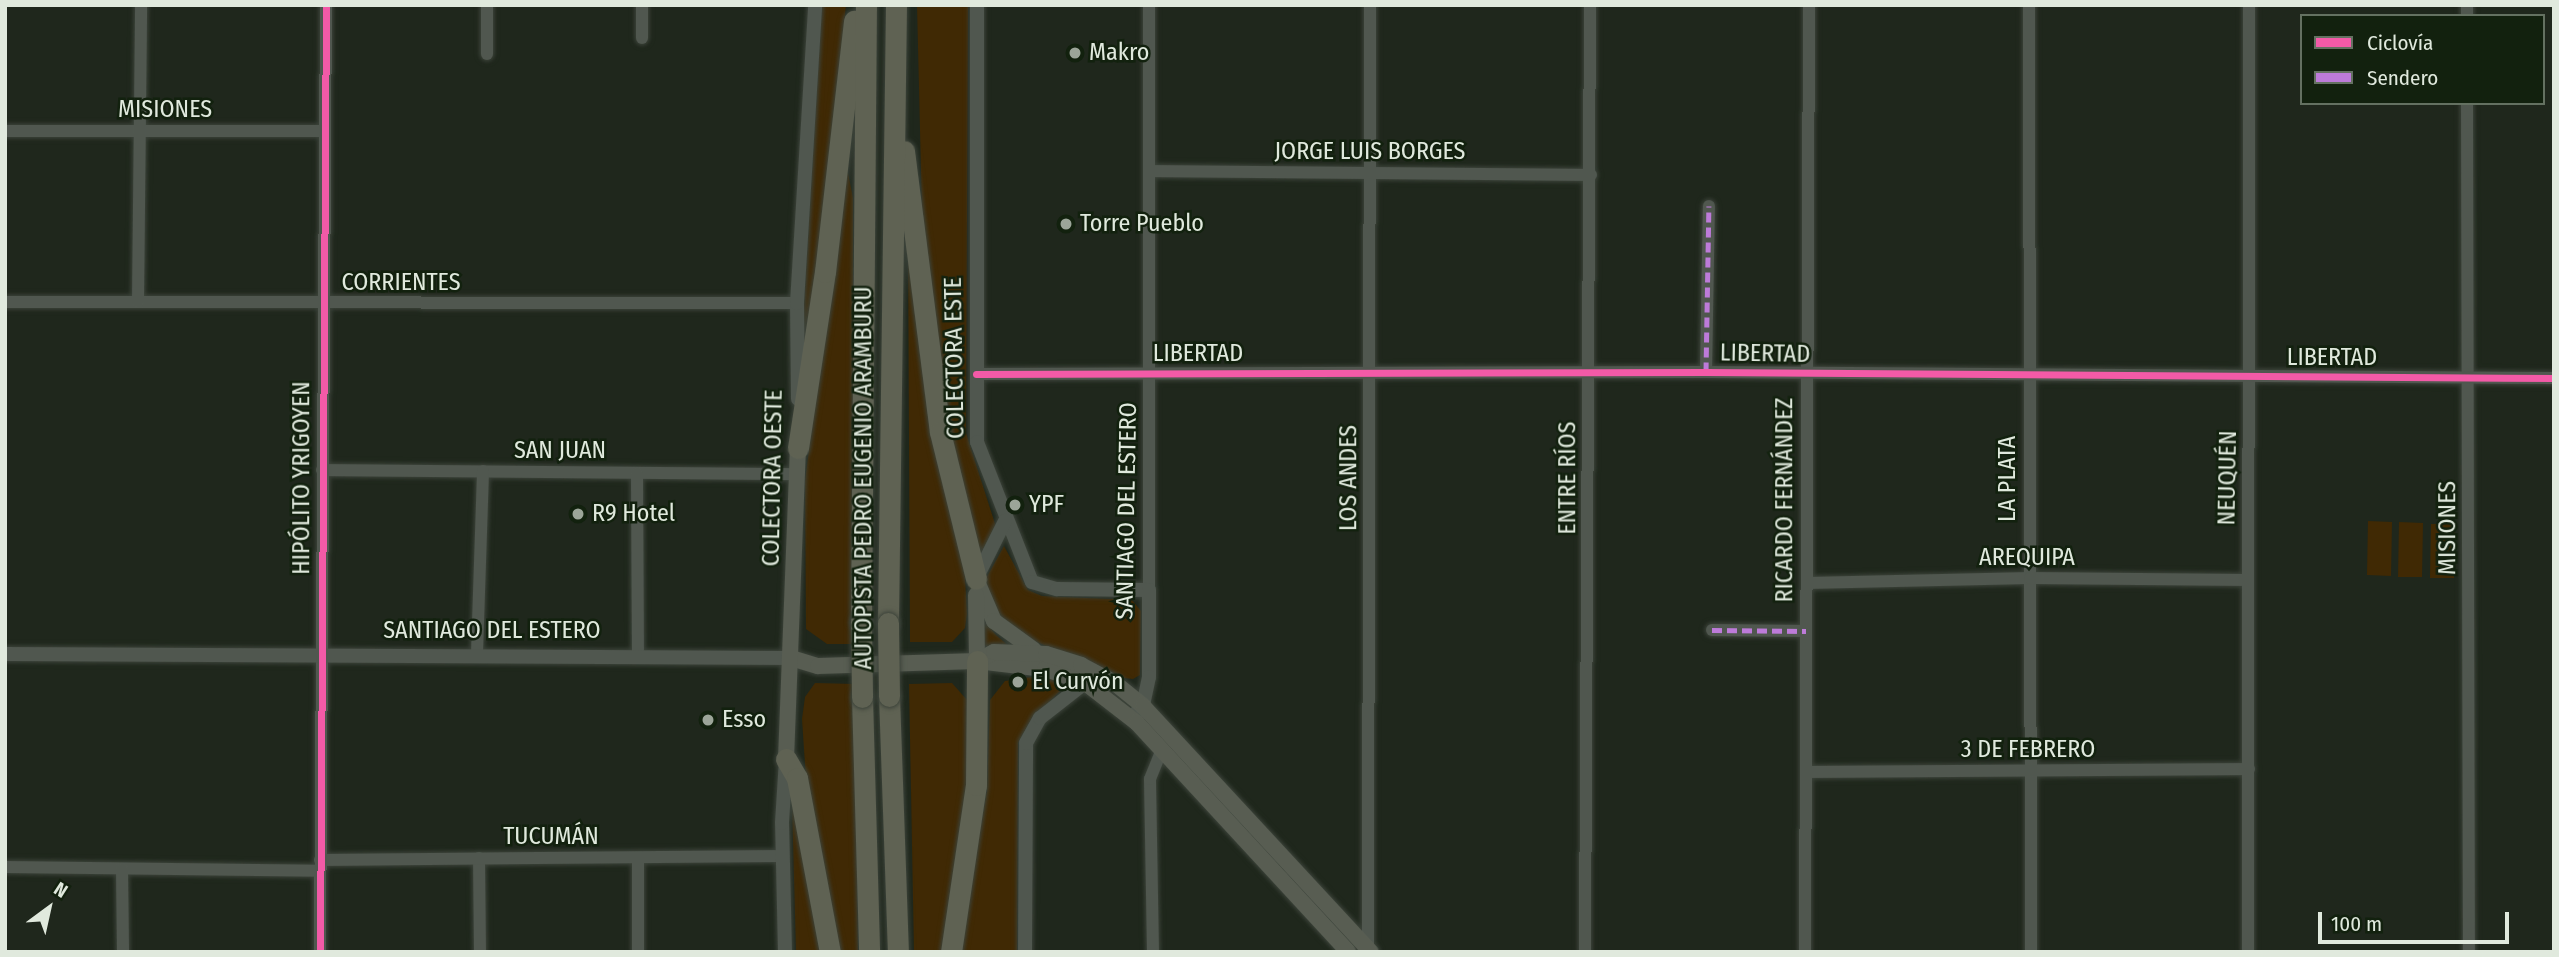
<!DOCTYPE html>
<meta charset="utf-8">
<style>
body{margin:0}
#map{position:relative;width:2559px;height:957px;overflow:hidden;background:#1f271c;font-family:"Fira Sans Condensed",sans-serif}
div>[style]{position:absolute}
[style*='--x']{left:calc(var(--x)*1px);top:calc(var(--y)*1px);width:calc(var(--w)*1px);rotate:calc(var(--a)*1deg)}
.green>*{inset:0;background:#402904}
.roads{filter:drop-shadow(0 0 2px #3c433a) drop-shadow(0 0 2px #3c433a)}
.minor>*{height:12px;margin:-6px;padding:0 6px;transform-origin:6px;border-radius:6px;background:#50574f}
.tertiary>*{height:14px;margin:-7px;padding:0 7px;transform-origin:7px;border-radius:7px;background:#50574f}
.secondary>*{height:16px;margin:-8px;padding:0 8px;transform-origin:8px;border-radius:8px;background:#585d52}
.motorway>*{height:21px;margin:-10.5px;padding:0 10.5px;transform-origin:10.5px;border-radius:10.5px;background:#5f6253}
.bridges{filter:drop-shadow(0 0 2px #3c433a) drop-shadow(0 0 2px #3c433a)}
.motorway-bridge>*{height:21px;margin:-10.5px;padding:0 10.5px;transform-origin:10.5px;border-radius:10.5px;background:#5f6253}
.quiet>*{height:5px;margin-top:-2.5px;transform-origin:0;background:repeating-linear-gradient(90deg,#bd7bd9 0 10px,transparent 0 15px)}
.cycleway>*{height:7px;margin:-3.5px;padding:0 3.5px;transform-origin:3.5px;border-radius:3.5px;background:#f35aa7}
.dots>*{width:19px;height:19px;translate:-50% -50%;box-sizing:border-box;border:4px solid #12210e;border-radius:50%}
span{translate:-50% -50%;white-space:nowrap;text-align:center;line-height:1.15;-webkit-text-stroke:5px #12210e;paint-order:stroke}
.poi-label{font-size:24px;color:#e0e9dd}
.left{translate:0 -50%;text-align:left}
.street-label{font-size:24px;color:#e0e9dd}
.frame{position:absolute;inset:0;border:7px solid #e0e9dd;pointer-events:none}
.legend{position:absolute;left:2300px;top:14px;width:245px;height:91px;box-sizing:border-box;background:#12210e;border:2px solid #647161;margin:0;padding:9px 12px;list-style:none;font-size:21px;color:#e0e9dd}
.legend li{display:flex;align-items:center;gap:14px;height:35px}
.legend b{width:35px;border:2px solid #647161}
.north{position:absolute;left:14px;top:873px;width:70px;height:70px;-webkit-text-stroke:5px #12210e;paint-order:stroke;rotate:33deg;font-size:19px;font-weight:700;line-height:28px;text-align:center;color:#e0e9dd}
.north::after{content:'';display:block;margin:auto;width:24px;height:32px;background:#e0e9dd;clip-path:polygon(50% 0,100% 100%,50% 72%,0 100%)}
.scale{position:absolute;left:2318px;top:912px;width:191px;height:32px;box-sizing:border-box;border:4px solid #e0e9dd;border-top:0;padding-left:9px;font-size:21px;line-height:24px;white-space:nowrap;color:#e0e9dd;-webkit-text-stroke:5px #12210e;paint-order:stroke}
</style>
<div id="map">
<div class="green">
<i style="clip-path:polygon(822px 5px,846px 5px,805px 391px,804px 308px)"></i>
<i style="clip-path:polygon(917px 5px,968px 5px,966px 433px,997px 530px,979px 560px,948px 433px,922px 213px)"></i>
<i style="clip-path:polygon(848px 173px,853px 198px,853px 644px,827px 644px,806px 629px,805px 481px,844px 175px)"></i>
<i style="clip-path:polygon(908px 231px,964px 559px,967px 614px,965px 628px,952px 642px,910px 642px)"></i>
<i style="clip-path:polygon(2368px 521px,2392px 522px,2391px 576px,2367px 575px)"></i>
<i style="clip-path:polygon(2399px 522px,2423px 523px,2422px 577px,2398px 577px)"></i>
<i style="clip-path:polygon(2431px 524px,2455px 524px,2454px 578px,2430px 578px)"></i>
<i style="clip-path:polygon(1004px 546px,1028px 590px,1042px 596px,1132px 600px,1141px 611px,1140px 675px,1133px 679px,1115px 677px,1008px 629px,986px 593px,985px 580px)"></i>
<i style="clip-path:polygon(983px 619px,996px 635px,1011px 648px,985px 646px)"></i>
<i style="clip-path:polygon(1045px 675px,1059px 681px,1060px 691px,1031px 720px,1018px 743px,1017px 952px,959px 952px,987px 790px,990px 700px,1005px 681px)"></i>
<i style="clip-path:polygon(815px 683px,855px 684px,858px 952px,838px 952px,806px 779px,802px 719px,805px 697px)"></i>
<i style="clip-path:polygon(952px 683px,967px 700px,968px 787px,947px 952px,914px 952px,909px 684px)"></i>
<i style="clip-path:polygon(792px 804px,826px 952px,796px 952px)"></i>
</div>
<div class="roads">
<div class="minor">
<i style="--x:487;--y:5;--w:49;--a:90"></i>
<i style="--x:2029;--y:5;--w:947;--a:89.88"></i>
<i style="--x:2467;--y:5;--w:11;--a:90"></i>
<i style="--x:642;--y:38;--w:33;--a:-90"></i>
<i style="--x:2467;--y:103;--w:849;--a:89.87"></i>
<i style="--x:5;--y:131;--w:320;--a:0"></i>
<i style="--x:1150;--y:171;--w:441;--a:0.5"></i>
<i style="--x:5;--y:302;--w:792;--a:0.07"></i>
<i style="--x:138;--y:302;--w:297;--a:-89.4"></i>
<i style="--x:1706;--y:372;--w:166;--a:-89"></i>
<i style="--x:976;--y:374;--w:730;--a:-0.16"></i>
<i style="--x:1706;--y:372;--w:848;--a:0.41"></i>
<i style="--x:322;--y:470;--w:475;--a:0.5"></i>
<i style="--x:637;--y:473;--w:182;--a:89.7"></i>
<i style="--x:1807;--y:583;--w:223;--a:-1.3"></i>
<i style="--x:2030;--y:578;--w:218;--a:0.5"></i>
<i style="--x:1149;--y:590;--w:585;--a:-90"></i>
<i style="--x:1712;--y:630;--w:94;--a:0.6"></i>
<i style="--x:477;--y:653;--w:182;--a:-88.1"></i>
<i style="--x:1808;--y:772;--w:441;--a:-0.4"></i>
<i style="--x:479;--y:858;--w:94;--a:89.4"></i>
<i style="--x:320;--y:860;--w:462;--a:-0.5"></i>
<i style="--x:5;--y:867;--w:315;--a:0.7"></i>
<i style="--x:122;--y:869;--w:83;--a:89.3"></i>
<i style="--x:1368;--y:951;--w:946;--a:-89.88"></i>
<i style="--x:320;--y:952;--w:947;--a:-89.64"></i>
<i style="--x:638;--y:952;--w:93;--a:-90"></i>
<i style="--x:1153;--y:952;--w:173;--a:-91"></i>
<i style="--x:1150;--y:779;--w:32;--a:-68"></i>
<i style="--x:1585;--y:952;--w:947;--a:-89.7"></i>
<i style="--x:1805;--y:952;--w:947;--a:-89.76"></i>
<i style="--x:2248;--y:952;--w:947;--a:-89.94"></i>
</div>
<div class="tertiary">
<i style="--x:977;--y:5;--w:437;--a:90"></i>
<i style="--x:977;--y:442;--w:150;--a:68.6"></i>
<i style="--x:1032;--y:582;--w:26;--a:16"></i>
<i style="--x:1057;--y:589;--w:92;--a:0.6"></i>
<i style="--x:1149;--y:590;--w:87;--a:90"></i>
<i style="--x:1149;--y:677;--w:30;--a:102"></i>
<i style="--x:1143;--y:706;--w:10;--a:135"></i>
<i style="--x:798;--y:399;--w:96;--a:-90.6"></i>
<i style="--x:797;--y:303;--w:299;--a:-86.5"></i>
<i style="--x:976;--y:579;--w:65;--a:-63.4"></i>
<i style="--x:5;--y:654;--w:786;--a:0.29"></i>
<i style="--x:785;--y:952;--w:129;--a:-91.3"></i>
<i style="--x:782;--y:823;--w:63;--a:-86.4"></i>
<i style="--x:1025;--y:952;--w:209;--a:-89.7"></i>
<i style="--x:1026;--y:743;--w:29;--a:-61"></i>
<i style="--x:1040;--y:718;--w:65;--a:-38.1"></i>
</div>
<div class="secondary">
<i style="--x:976;--y:579;--w:46;--a:66.8"></i>
<i style="--x:994;--y:621;--w:49;--a:35.9"></i>
<i style="--x:976;--y:595;--w:66;--a:89.1"></i>
<i style="--x:791;--y:658;--w:28;--a:17"></i>
<i style="--x:818;--y:666;--w:159;--a:-1.8"></i>
<i style="--x:977;--y:661;--w:68;--a:6.7"></i>
<i style="--x:1045;--y:669;--w:41;--a:18.4"></i>
<i style="--x:1084;--y:682;--w:67;--a:37.7"></i>
<i style="--x:1137;--y:723;--w:311;--a:47.3"></i>
<i style="--x:977;--y:661;--w:19;--a:-28"></i>
<i style="--x:994;--y:652;--w:52;--a:2.2"></i>
<i style="--x:1046;--y:654;--w:37;--a:17"></i>
<i style="--x:1081;--y:665;--w:40;--a:28"></i>
<i style="--x:1116;--y:684;--w:35;--a:39"></i>
<i style="--x:1143;--y:706;--w:335;--a:47.2"></i>
<i style="--x:786;--y:759;--w:311;--a:-87.8"></i>
</div>
<div class="motorway">
<i style="--x:904;--y:151;--w:283;--a:82.7"></i>
<i style="--x:940;--y:432;--w:151;--a:76.2"></i>
<i style="--x:798;--y:448;--w:178;--a:-81.3"></i>
<i style="--x:825;--y:272;--w:253;--a:-83.4"></i>
<i style="--x:861;--y:622;--w:617;--a:-89.54"></i>
<i style="--x:888;--y:623;--w:618;--a:-89.26"></i>
<i style="--x:889;--y:696;--w:256;--a:88"></i>
<i style="--x:862;--y:697;--w:255;--a:88.4"></i>
<i style="--x:786;--y:759;--w:22;--a:60"></i>
<i style="--x:797;--y:778;--w:177;--a:79.3"></i>
<i style="--x:951;--y:952;--w:169;--a:-81.5"></i>
<i style="--x:976;--y:785;--w:124;--a:-89.5"></i>
</div>
</div>
<div class="bridges">
<div class="motorway-bridge">
<i style="--x:861;--y:622;--w:75;--a:89.2"></i>
<i style="--x:888;--y:623;--w:73;--a:89.2"></i>
</div>
</div>
<div class="quiet">
<i style="--x:1706;--y:372;--w:166;--a:-89"></i>
<i style="--x:1712;--y:630;--w:94;--a:0.6"></i>
</div>
<div class="cycleway">
<i style="--x:976;--y:374;--w:730;--a:-0.16"></i>
<i style="--x:1706;--y:372;--w:848;--a:0.41"></i>
<i style="--x:320;--y:952;--w:947;--a:-89.64"></i>
</div>
<div class="dots">
<i style="left:1075px;top:53px;background:#9ca599"></i>
<i style="left:1066px;top:224px;background:#9ca599"></i>
<i style="left:1015px;top:505px;background:#9ca599"></i>
<i style="left:578px;top:514px;background:#9ca599"></i>
<i style="left:1018px;top:682px;background:#9ca599"></i>
<i style="left:708px;top:720px;background:#9ca599"></i>
</div>
<div class="poi-label">
<span class="left" style="left:1089px;top:53px">Makro</span>
<span class="left" style="left:1080px;top:224px">Torre Pueblo</span>
<span class="left" style="left:1029px;top:505px">YPF</span>
<span class="left" style="left:592px;top:514px">R9 Hotel</span>
<span class="left" style="left:1032px;top:682px">El Curvón</span>
<span class="left" style="left:722px;top:720px">Esso</span>
</div>
<div class="street-label">
<span style="left:165px;top:110px">MISIONES</span>
<span style="left:1370px;top:152px">JORGE LUIS BORGES</span>
<span style="left:401px;top:283px">CORRIENTES</span>
<span style="left:1198px;top:354px">LIBERTAD</span>
<span style="left:1765px;top:354px;rotate:1deg">LIBERTAD</span>
<span style="left:955px;top:358px;rotate:-91deg">COLECTORA ESTE</span>
<span style="left:2332px;top:358px">LIBERTAD</span>
<span style="left:560px;top:451px">SAN JUAN</span>
<span style="left:302px;top:478px;rotate:-90deg">HIPÓLITO YRIGOYEN</span>
<span style="left:773px;top:478px;rotate:-89deg">COLECTORA OESTE</span>
<span style="left:864px;top:478px;rotate:-90deg">AUTOPISTA PEDRO EUGENIO ARAMBURU</span>
<span style="left:1349px;top:478px;rotate:-90deg">LOS ANDES</span>
<span style="left:1568px;top:478px;rotate:-90deg">ENTRE RÍOS</span>
<span style="left:2228px;top:478px;rotate:-89deg">NEUQUÉN</span>
<span style="left:2008px;top:479px;rotate:-90deg">LA PLATA</span>
<span style="left:1785px;top:500px;rotate:-90deg">RICARDO FERNÁNDEZ</span>
<span style="left:1127px;top:511px;rotate:-89deg">SANTIAGO DEL ESTERO</span>
<span style="left:2448px;top:528px;rotate:-90deg">MISIONES</span>
<span style="left:2027px;top:558px">AREQUIPA</span>
<span style="left:492px;top:631px">SANTIAGO DEL ESTERO</span>
<span style="left:2028px;top:750px">3 DE FEBRERO</span>
<span style="left:551px;top:837px">TUCUMÁN</span>
</div>
<div class="frame"></div>
<ul class="legend">
<li><b style="height:9px;background:#f35aa7"></b>Ciclovía</li>
<li><b style="height:9px;background:#bd7bd9"></b>Sendero</li>
</ul>
<div class="north">N</div>
<div class="scale">100 m</div>
</div>
